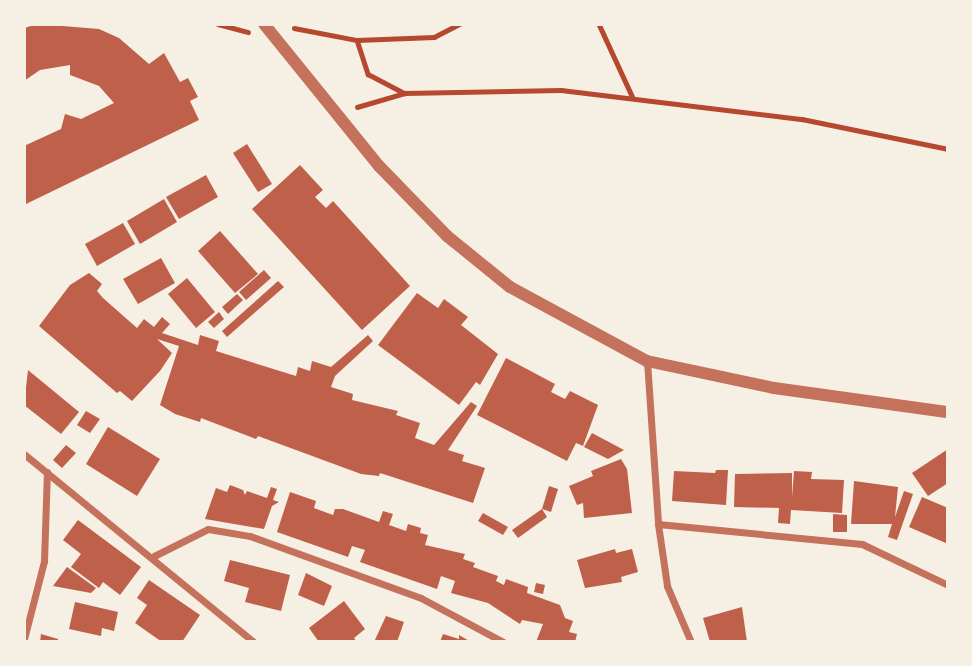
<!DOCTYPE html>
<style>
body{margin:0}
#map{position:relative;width:972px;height:666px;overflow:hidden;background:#f6efe4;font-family:"Golos Text",sans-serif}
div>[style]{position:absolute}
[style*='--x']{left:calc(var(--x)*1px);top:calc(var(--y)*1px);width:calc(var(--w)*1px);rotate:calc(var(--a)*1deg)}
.building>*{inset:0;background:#bf614a}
.path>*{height:4.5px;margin:-2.25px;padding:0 2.25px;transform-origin:2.25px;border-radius:2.25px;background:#b5482f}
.minor>*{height:7px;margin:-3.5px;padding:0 3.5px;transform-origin:3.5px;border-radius:3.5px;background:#c5725c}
.tertiary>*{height:12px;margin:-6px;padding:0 6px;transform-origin:6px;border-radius:6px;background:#c5725c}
span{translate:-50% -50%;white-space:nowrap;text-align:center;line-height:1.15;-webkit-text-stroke:5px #f6efe4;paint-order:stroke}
.frame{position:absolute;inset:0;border:26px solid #f6efe4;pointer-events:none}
</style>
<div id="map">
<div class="building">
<i style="clip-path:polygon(38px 24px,99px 29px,119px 38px,149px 64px,164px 53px,180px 82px,188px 78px,198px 97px,190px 101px,199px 120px,24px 205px,24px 146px,61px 129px,65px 114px,81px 119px,114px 103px,99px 86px,70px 75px,70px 65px,40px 70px,24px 81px,24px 28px)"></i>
<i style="clip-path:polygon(247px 144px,272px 184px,258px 192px,233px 153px)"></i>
<i style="clip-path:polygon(300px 165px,323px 190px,315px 197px,326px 208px,333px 201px,410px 286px,362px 330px,252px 209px)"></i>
<i style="clip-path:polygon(206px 175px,218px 197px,179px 219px,166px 197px)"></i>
<i style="clip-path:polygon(164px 199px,177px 222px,140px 244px,127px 221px)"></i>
<i style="clip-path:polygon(123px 223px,135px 244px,97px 266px,85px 244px)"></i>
<i style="clip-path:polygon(220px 231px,258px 274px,235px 293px,198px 251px)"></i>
<i style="clip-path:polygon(161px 258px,175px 283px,138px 304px,123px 279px)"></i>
<i style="clip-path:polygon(264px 270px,271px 278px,246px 300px,239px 292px)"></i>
<i style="clip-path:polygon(89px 273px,102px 284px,97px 291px,103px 298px,137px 328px,144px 319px,154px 327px,162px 317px,170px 324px,162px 333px,198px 345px,200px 335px,219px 341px,216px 351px,296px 376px,298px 367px,310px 371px,312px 361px,331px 367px,368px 335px,373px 341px,335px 376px,331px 387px,353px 394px,352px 400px,398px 411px,396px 415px,420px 423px,415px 438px,434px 445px,471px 402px,477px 406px,448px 450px,464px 455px,462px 461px,485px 468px,473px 503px,380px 473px,379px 476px,361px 474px,258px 436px,256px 439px,201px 418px,200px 422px,175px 414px,160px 405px,179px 346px,157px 339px,172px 353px,160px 371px,132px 401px,120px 391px,117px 393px,39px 326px,70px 285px)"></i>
<i style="clip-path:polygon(187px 278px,215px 312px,196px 328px,168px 294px)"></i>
<i style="clip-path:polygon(278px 281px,284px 287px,227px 337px,222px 331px)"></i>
<i style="clip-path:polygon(417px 293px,438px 308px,444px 299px,468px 317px,461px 325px,498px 354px,480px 385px,476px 382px,459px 405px,378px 345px)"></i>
<i style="clip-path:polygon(237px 294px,243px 300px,228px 314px,222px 307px)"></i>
<i style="clip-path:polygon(219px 312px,224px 319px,214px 328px,208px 322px)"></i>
<i style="clip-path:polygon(506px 358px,555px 384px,551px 392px,565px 399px,570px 391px,598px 405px,583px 446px,576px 443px,567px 461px,477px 415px)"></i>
<i style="clip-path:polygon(28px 370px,79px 412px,61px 434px,24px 405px)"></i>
<i style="clip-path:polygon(86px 411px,100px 419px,90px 433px,77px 425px)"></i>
<i style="clip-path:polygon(108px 427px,160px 459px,137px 496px,86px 464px)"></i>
<i style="clip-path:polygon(592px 433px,624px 450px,608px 459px,584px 447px)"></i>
<i style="clip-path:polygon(66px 445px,76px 453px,62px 468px,53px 460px)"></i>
<i style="clip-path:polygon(948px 449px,948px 483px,928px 496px,912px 473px)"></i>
<i style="clip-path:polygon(621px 459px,627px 469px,632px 513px,584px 518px,583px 503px,577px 505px,569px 486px,593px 476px,591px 471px)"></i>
<i style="clip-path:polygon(716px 470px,728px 470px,726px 505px,672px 501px,674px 471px,715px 473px)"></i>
<i style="clip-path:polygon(794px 471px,812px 472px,811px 479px,844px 480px,842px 513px,791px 510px,790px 524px,778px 523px,779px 508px,734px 507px,735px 474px,792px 473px,792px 497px)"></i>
<i style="clip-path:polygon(854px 481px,898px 487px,895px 517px,904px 491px,913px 494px,897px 540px,888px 537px,892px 524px,851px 524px)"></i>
<i style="clip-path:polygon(230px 485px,243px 490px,245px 495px,247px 491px,267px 498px,271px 487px,277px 489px,273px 500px,279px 502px,272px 506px,264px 529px,205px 519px,216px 488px,227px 492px)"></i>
<i style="clip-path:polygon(549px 486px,558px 489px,551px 512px,542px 509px)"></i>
<i style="clip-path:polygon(290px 492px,316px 501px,314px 508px,333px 515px,335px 509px,343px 509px,379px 522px,383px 511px,393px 514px,389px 525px,406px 531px,408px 524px,421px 528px,420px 533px,428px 535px,425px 545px,465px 554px,463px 559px,475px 563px,473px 567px,498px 576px,496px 581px,504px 585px,506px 579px,528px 587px,527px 593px,560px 605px,565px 618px,573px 621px,569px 632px,577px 634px,575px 642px,536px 642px,543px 624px,522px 620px,520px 624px,488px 603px,451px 593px,455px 581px,441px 576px,437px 589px,360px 562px,365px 550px,352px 546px,348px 557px,277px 532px)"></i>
<i style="clip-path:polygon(922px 497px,948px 508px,948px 544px,909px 527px)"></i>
<i style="clip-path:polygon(542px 509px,547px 517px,518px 538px,512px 530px)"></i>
<i style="clip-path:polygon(483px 513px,508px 527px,503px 535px,478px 521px)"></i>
<i style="clip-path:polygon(833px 514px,847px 515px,847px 532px,833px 532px)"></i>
<i style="clip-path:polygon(78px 520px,141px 567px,120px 595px,103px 582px,99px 588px,71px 567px,81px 554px,63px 540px)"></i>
<i style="clip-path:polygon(615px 549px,616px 553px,632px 549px,638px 572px,621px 577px,622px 582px,585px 588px,577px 560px)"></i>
<i style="clip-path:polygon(230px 560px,290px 575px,281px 611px,245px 602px,249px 588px,224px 581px)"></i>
<i style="clip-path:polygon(67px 567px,96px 588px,91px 593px,53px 586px)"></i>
<i style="clip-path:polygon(306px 573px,332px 586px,324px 606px,298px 595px)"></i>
<i style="clip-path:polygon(149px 580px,200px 615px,182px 642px,162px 642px,135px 623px,147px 605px,137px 598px)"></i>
<i style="clip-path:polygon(536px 583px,545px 585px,543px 594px,534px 592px)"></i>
<i style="clip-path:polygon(344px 601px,365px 629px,354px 638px,357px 642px,319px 642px,309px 628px)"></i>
<i style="clip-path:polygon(75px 602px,118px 612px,114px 631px,102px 628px,101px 636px,69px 629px)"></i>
<i style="clip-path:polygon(742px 607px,747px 642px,710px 642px,703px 618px)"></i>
<i style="clip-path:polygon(386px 616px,404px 622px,397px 642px,374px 642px)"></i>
<i style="clip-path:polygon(41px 634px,58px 639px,58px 642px,40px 642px)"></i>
<i style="clip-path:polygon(443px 634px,459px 639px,459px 635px,471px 642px,440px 642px)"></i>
</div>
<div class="path">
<i style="--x:218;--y:24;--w:31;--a:15"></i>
<i style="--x:599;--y:24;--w:81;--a:65.3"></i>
<i style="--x:294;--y:28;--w:64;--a:10.8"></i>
<i style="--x:357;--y:40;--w:77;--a:-2.2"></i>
<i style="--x:434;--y:37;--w:29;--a:-27"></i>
<i style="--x:357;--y:40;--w:36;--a:72"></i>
<i style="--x:368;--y:74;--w:41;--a:27.8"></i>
<i style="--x:357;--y:107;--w:50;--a:-16.3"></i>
<i style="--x:405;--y:93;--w:156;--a:-1.1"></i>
<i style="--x:561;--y:90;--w:243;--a:6.9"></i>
<i style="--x:802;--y:119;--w:149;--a:11.6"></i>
</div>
<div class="minor">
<i style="--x:647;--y:361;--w:163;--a:86.1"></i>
<i style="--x:658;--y:524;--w:63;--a:81.7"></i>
<i style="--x:667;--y:586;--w:61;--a:66.8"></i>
<i style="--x:24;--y:454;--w:297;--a:39.3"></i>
<i style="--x:658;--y:524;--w:205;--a:5.6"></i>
<i style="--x:862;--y:544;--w:95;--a:25.5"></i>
<i style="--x:154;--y:556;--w:60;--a:-26.6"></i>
<i style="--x:208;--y:529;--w:43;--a:9.5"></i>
<i style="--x:250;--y:536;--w:182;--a:19.9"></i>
<i style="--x:421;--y:598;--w:93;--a:28.2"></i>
<i style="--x:24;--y:639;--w:81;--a:-75.6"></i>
<i style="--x:44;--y:561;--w:89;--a:-88.1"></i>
</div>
<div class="tertiary">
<i style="--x:264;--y:24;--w:183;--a:51"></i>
<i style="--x:379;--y:166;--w:98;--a:45.8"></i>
<i style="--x:447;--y:236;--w:81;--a:39"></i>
<i style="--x:510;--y:287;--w:156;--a:28.4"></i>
<i style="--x:647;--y:361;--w:130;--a:12"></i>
<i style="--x:774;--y:388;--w:176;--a:7.9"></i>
</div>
<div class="frame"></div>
</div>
